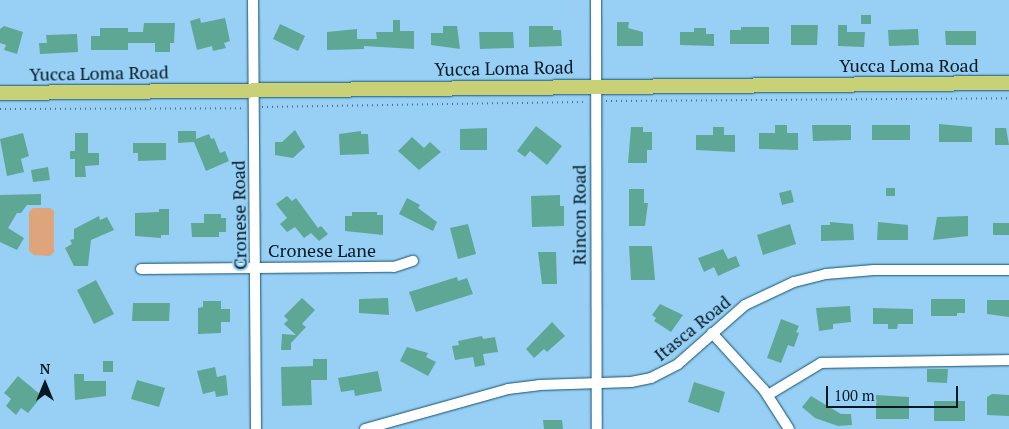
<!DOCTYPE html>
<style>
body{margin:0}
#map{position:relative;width:1009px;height:429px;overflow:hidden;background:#97d0f4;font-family:"PT Serif",serif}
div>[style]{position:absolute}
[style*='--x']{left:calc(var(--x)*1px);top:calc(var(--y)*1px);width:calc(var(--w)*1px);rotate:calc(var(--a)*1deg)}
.green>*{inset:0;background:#dea57d}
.building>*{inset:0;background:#5fa795}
.path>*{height:2px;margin-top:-1px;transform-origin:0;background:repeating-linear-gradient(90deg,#4b728a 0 1px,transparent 0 5px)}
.roads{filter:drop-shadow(0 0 1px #16516f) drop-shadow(0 0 1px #16516f)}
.minor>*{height:10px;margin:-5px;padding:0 5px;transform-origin:5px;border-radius:5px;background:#fff}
.major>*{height:14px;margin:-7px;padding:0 7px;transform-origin:7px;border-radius:7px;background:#c8d176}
span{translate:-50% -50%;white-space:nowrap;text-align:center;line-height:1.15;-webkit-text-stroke:4.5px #97d0f4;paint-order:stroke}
.street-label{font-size:18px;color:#021925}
.north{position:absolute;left:20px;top:359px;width:50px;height:50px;-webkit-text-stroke:4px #97d0f4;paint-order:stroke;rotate:0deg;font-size:14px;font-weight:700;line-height:20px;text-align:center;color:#021925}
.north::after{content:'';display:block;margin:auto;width:18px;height:22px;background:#021925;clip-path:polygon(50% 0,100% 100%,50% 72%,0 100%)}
.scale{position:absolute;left:826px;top:386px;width:132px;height:22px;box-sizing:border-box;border:2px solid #021925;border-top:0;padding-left:6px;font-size:15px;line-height:18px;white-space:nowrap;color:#021925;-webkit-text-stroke:4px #97d0f4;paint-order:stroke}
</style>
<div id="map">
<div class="green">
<i style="clip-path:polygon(33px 208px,50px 208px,54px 211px,54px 252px,50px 256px,34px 255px,29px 251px,29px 212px)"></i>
</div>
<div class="building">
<i style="clip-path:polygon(861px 15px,871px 15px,871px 24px,861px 24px)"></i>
<i style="clip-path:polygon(200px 18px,201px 23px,225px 18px,230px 41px,224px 43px,226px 48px,213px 51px,212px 46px,197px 50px,190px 21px)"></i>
<i style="clip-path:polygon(393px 20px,400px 20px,400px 31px,414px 31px,414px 49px,364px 46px,364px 49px,327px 50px,327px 32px,357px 29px,357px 39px,377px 39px,376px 32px,393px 32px)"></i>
<i style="clip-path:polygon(617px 22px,629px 22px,628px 28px,643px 32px,643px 46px,617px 46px)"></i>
<i style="clip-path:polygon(144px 23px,175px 23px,174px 43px,170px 43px,170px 52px,155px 52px,155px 43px,128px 43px,128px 50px,91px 50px,91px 36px,100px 36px,100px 28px,128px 28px,128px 32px,143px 32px)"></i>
<i style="clip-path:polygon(280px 24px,305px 36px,298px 51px,273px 39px)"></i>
<i style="clip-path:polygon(791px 25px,818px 25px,817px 45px,791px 45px)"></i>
<i style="clip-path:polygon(838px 25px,847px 25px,847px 32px,865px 32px,864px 47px,838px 46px)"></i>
<i style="clip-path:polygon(4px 26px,23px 32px,17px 54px,4px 50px,6px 45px,0 43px,0 29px)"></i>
<i style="clip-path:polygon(443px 26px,457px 26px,460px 49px,431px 45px,431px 33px,443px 33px)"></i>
<i style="clip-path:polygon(529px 26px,553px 26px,553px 30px,561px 30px,562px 46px,529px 47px)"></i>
<i style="clip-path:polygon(741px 27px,769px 27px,769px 44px,730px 44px,730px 30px,741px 30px)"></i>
<i style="clip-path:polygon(694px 28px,706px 28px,706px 34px,714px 34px,714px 46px,680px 45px,680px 32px,694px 32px)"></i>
<i style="clip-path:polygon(918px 29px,919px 45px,889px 46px,888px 30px)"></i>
<i style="clip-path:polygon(945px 31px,976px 31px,976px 45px,946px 45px)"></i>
<i style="clip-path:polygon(479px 32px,513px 32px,514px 48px,480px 49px)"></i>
<i style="clip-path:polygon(77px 34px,78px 52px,40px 54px,39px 43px,47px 43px,46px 35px)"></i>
<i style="clip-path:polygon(939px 124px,972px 127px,972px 142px,939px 142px)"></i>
<i style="clip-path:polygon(775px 125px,787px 125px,787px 133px,798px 133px,798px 150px,759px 149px,759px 133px,775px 133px)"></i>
<i style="clip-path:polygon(812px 125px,851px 125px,851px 140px,813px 141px)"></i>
<i style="clip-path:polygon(872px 125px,910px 125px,910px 140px,872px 140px)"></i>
<i style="clip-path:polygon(536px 126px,562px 146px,547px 165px,530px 151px,525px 157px,517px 151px)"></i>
<i style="clip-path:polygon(631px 127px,643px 127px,643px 132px,652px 132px,652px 150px,647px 150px,647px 163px,628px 163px)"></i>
<i style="clip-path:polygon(713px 127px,724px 127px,724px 135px,735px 135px,735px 152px,696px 150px,696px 135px,713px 135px)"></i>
<i style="clip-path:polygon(487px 128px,487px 150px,460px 150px,460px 129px)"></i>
<i style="clip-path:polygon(995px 128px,1006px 128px,1009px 145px,995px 145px)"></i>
<i style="clip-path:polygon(295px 130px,305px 147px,293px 158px,275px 155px,275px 142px,282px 142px)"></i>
<i style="clip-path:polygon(178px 131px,196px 131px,196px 139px,209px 134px,211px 139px,214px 138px,220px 153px,225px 151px,229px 161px,206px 171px,194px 142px,178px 143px)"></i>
<i style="clip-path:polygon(361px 131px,361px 134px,368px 134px,369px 154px,340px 155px,339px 134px)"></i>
<i style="clip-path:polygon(23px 133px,29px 156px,21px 159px,24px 172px,7px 176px,0 139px)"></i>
<i style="clip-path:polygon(75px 133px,88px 133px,88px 153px,99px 153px,99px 165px,85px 166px,86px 177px,75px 177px,75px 159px,70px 159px,70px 151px,75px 151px)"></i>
<i style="clip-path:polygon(412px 137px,424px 148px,430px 142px,441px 152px,419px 170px,398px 151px)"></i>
<i style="clip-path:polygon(133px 143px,166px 143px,166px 160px,138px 161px,138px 153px,133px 153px)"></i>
<i style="clip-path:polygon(48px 167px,50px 180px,33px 182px,31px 170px)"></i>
<i style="clip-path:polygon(886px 188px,895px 188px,895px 196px,886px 196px)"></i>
<i style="clip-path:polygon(629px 189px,644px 189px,644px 203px,648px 203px,645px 226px,629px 226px)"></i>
<i style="clip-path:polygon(791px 190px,794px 202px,782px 205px,779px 193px)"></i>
<i style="clip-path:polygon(41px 194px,41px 205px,27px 205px,21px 213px,17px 213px,8px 228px,24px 238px,17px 250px,0 242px,0 195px)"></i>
<i style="clip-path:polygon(560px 195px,560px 206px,564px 206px,564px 226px,532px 227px,531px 196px)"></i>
<i style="clip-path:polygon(287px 196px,292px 201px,296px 198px,318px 228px,321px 226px,328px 234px,319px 241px,311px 233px,304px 238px,295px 227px,287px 232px,280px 224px,287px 218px,276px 204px)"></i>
<i style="clip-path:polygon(407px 198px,420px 205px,418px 208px,437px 222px,433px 231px,399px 214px)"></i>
<i style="clip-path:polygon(159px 209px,169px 209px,169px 235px,161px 235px,161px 238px,135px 236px,135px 213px,159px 212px)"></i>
<i style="clip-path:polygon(352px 212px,377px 212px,377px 215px,383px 215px,383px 235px,345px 231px,345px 216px,352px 216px)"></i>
<i style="clip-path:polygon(204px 214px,221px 214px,221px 218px,226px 218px,226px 232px,219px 232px,219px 237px,192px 237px,191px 223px,204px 223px)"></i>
<i style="clip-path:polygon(99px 216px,100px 220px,107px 217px,114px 230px,91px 240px,88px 266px,74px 266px,65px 248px,72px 244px,70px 240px,74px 239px,74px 229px)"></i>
<i style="clip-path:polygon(968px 216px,968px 236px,933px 240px,937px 217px)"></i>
<i style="clip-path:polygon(830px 222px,853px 224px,854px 240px,821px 241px,821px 225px,830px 225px)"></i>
<i style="clip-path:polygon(878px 222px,908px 225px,908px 240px,877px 240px)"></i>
<i style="clip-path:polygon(993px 223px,1009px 223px,1009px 235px,993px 235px)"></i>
<i style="clip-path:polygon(468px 224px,476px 254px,458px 259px,450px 228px)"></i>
<i style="clip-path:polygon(790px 224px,796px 244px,763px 255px,757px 235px)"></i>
<i style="clip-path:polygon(629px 246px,652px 246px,655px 280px,631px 280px)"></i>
<i style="clip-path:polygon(723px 249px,728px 259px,736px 256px,740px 266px,718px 276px,714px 267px,704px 272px,698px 258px)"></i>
<i style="clip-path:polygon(538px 252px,556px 252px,557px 284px,542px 284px)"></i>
<i style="clip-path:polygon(457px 277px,458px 281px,467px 278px,473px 294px,416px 312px,409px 292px)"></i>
<i style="clip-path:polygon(96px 280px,114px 314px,94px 324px,77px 290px)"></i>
<i style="clip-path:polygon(302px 298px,315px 310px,302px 324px,306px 327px,291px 343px,291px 350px,281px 350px,282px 334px,296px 335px,284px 324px,288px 320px,284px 316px)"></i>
<i style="clip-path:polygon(388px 298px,389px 315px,359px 313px,359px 299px)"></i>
<i style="clip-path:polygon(931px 299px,965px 299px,965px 313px,957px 313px,957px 316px,931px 316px)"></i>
<i style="clip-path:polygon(987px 300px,1009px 300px,1009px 317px,987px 314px)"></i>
<i style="clip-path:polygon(203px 301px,221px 301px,221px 309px,230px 309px,230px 322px,221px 322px,221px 333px,198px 334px,198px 308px,203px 307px)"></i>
<i style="clip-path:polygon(133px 303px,170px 303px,169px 321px,132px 321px)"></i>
<i style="clip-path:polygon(660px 304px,683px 315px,671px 332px,654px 321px,656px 318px,652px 315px)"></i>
<i style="clip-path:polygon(850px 306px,851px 322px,833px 324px,833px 329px,819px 331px,816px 308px)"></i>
<i style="clip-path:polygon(873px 308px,913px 309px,913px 324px,898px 324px,897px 329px,888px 329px,888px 324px,873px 324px)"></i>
<i style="clip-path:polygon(781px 319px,799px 326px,796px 332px,799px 333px,794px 347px,788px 345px,781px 363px,767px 358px)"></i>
<i style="clip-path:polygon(552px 322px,565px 336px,547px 352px,544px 349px,534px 358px,526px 349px)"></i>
<i style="clip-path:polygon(482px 336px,483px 339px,495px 337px,498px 352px,483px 354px,485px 365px,475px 367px,473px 357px,455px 360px,452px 346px,459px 345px,458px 341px)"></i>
<i style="clip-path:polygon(407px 347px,428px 353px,426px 357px,436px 362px,428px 376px,400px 361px)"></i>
<i style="clip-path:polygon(313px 359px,327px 359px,327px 380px,311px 380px,312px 405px,282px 406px,281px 367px,313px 366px)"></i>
<i style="clip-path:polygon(103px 361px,113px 361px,113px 372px,103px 372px)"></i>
<i style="clip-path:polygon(215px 367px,217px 377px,226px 375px,228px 395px,216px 397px,215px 391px,203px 394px,197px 371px)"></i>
<i style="clip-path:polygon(927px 369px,948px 369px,947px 383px,927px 382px)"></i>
<i style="clip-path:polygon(378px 371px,382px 391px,355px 396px,354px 390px,341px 392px,338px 378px)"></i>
<i style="clip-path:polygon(74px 374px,84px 374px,84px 381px,106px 381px,106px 396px,75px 400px)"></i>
<i style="clip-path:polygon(18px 376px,42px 396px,28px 413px,21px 408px,16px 415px,6px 406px,11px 399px,4px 393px)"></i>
<i style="clip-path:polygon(137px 380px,165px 388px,159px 407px,131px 399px)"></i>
<i style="clip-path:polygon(694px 382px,725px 392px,719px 413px,688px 402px)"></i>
<i style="clip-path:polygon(992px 394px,1009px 395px,1009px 416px,987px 415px,987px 397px)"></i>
<i style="clip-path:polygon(876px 395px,909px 397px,909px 419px,876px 419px)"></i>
<i style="clip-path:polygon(811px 396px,841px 414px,851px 414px,852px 425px,838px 426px,815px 418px,802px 407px)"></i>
<i style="clip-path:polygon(934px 401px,965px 401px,965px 421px,934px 421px)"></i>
<i style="clip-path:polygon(543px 420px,562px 420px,563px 429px,544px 429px)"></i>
</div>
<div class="path">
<i style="--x:606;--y:101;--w:403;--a:-0.4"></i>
<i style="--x:262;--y:107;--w:321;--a:-0.9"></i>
<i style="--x:0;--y:109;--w:245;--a:-0.2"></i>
</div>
<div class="roads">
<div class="minor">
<i style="--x:253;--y:0;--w:429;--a:89.6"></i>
<i style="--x:596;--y:0;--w:429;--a:89.9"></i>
<i style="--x:141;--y:269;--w:253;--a:-0.5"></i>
<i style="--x:394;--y:267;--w:20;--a:-18"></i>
<i style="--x:712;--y:333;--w:77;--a:47.6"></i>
<i style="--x:764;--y:390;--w:46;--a:57.3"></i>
<i style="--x:768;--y:395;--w:62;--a:-31.1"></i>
<i style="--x:821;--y:363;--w:188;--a:-0.9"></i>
<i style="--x:365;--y:429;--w:148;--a:-15.6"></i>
<i style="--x:508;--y:389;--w:31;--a:-7"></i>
<i style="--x:539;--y:385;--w:92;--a:-1.9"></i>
<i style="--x:631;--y:382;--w:20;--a:-11"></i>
<i style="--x:651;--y:378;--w:30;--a:-27"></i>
<i style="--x:678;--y:364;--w:89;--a:-41.4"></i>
<i style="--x:745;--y:305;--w:54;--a:-25.1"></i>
<i style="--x:794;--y:282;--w:33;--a:-14"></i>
<i style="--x:826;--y:274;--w:48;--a:-4.8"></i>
<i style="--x:874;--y:270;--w:135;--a:0"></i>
</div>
<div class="major">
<i style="--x:0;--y:93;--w:1009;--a:-0.57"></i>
</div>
</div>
<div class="street-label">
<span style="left:909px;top:65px">Yucca Loma Road</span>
<span style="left:504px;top:68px;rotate:-1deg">Yucca Loma Road</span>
<span style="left:99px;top:73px;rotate:-1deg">Yucca Loma Road</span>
<span style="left:239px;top:215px;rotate:-91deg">Cronese Road</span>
<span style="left:579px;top:215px;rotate:-90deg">Rincon Road</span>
<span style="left:322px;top:250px">Cronese Lane</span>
<span style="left:692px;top:328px;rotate:-39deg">Itasca Road</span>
</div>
<div class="north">N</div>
<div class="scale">100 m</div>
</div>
